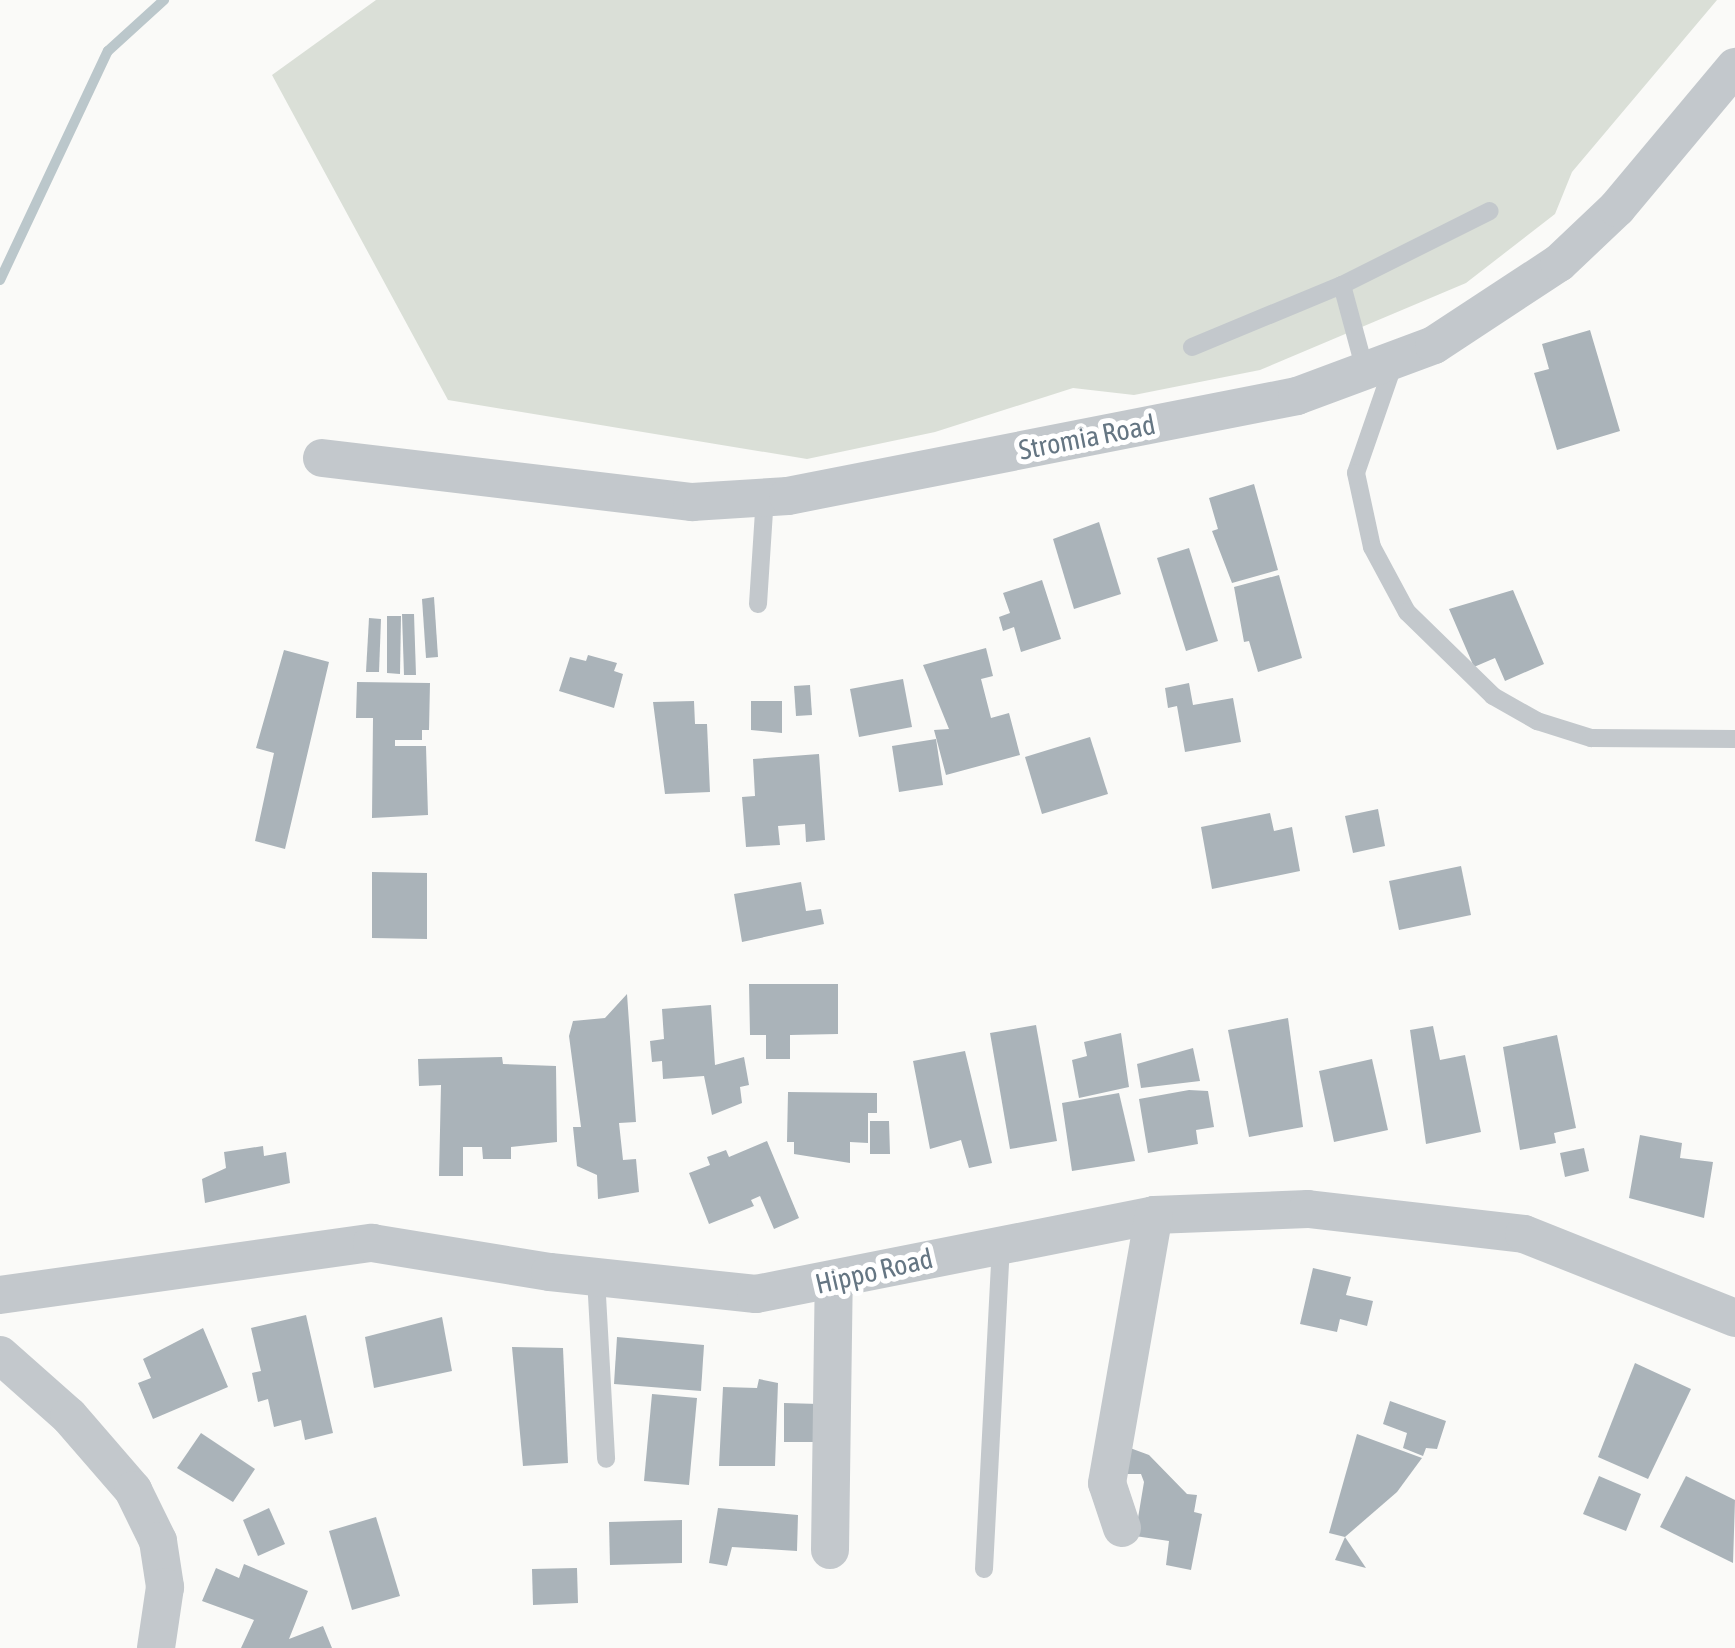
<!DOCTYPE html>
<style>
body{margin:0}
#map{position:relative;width:1735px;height:1648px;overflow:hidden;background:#fafaf8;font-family:"Asap Condensed",sans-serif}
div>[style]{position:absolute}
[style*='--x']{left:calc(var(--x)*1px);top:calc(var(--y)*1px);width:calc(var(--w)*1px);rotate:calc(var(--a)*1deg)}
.green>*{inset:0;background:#dadfd7}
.stream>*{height:10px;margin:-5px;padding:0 5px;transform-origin:5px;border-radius:5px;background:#bbc7cb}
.building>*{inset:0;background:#aab3b9}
.lane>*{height:18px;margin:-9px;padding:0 9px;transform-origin:9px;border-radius:9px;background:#c3c8cc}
.street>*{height:38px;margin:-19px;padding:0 19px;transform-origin:19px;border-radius:19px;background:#c3c8cc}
span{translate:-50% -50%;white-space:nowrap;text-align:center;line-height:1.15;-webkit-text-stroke:10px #fff;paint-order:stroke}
.street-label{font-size:28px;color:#657683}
</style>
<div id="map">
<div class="green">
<i style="clip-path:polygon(376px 0,1717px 0,1572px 172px,1555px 214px,1466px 283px,1260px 370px,1134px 395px,1073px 388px,935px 432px,807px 459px,448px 400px,272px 75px)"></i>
</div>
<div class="stream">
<i style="--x:0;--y:280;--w:253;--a:-64.8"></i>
<i style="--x:108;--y:51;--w:76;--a:-42.3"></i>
</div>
<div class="building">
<i style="clip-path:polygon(1590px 330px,1620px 431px,1557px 450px,1534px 373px,1549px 369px,1542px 344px)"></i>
<i style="clip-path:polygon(1254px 484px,1278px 570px,1232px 583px,1212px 531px,1218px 529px,1209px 498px)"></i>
<i style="clip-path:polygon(1099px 522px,1121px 594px,1074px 609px,1053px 539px)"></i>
<i style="clip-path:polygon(1189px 548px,1218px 641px,1186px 651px,1157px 558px)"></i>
<i style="clip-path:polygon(1279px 575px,1302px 658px,1258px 672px,1249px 641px,1244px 642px,1234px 587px)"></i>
<i style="clip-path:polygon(1042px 580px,1061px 639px,1021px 652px,1014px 627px,1003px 631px,999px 617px,1010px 613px,1003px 593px)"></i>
<i style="clip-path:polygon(1513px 590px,1544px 664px,1505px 681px,1495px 658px,1474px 667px,1449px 609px)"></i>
<i style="clip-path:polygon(434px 597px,438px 657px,426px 658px,422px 599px)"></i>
<i style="clip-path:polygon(402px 614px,414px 614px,416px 675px,404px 675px)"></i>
<i style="clip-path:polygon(387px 616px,401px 616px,400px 674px,387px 673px)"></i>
<i style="clip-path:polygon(369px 618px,381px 619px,379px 672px,366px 672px)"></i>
<i style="clip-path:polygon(986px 648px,993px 676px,981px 679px,991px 718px,1009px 713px,1020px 755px,946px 775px,934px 730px,949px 729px,923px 665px)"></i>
<i style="clip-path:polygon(284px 650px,329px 662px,285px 849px,255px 841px,274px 753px,256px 748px)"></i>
<i style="clip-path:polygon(588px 655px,617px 663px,614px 671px,623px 674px,614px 708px,559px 691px,570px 657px,586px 661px)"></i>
<i style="clip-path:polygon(903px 679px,912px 727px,859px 737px,850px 689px)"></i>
<i style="clip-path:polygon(357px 682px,430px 683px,429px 730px,422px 730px,422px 740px,395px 740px,395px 746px,426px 746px,428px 815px,372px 818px,373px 718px,356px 718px)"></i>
<i style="clip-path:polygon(1189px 683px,1193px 705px,1233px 698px,1241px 742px,1185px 752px,1177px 706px,1168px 708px,1165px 688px)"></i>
<i style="clip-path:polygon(810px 685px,812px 715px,796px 716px,794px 686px)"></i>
<i style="clip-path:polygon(694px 701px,695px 724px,707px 724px,710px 792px,665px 794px,653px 702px)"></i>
<i style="clip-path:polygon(751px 701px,782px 701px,782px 733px,751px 730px)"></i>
<i style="clip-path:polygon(1090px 737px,1108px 794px,1042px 814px,1025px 757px)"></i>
<i style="clip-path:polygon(936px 739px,943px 785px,899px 792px,892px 746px)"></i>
<i style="clip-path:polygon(819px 754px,825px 840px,806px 842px,805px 824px,778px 826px,780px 845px,746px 847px,742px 797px,755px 796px,753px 759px)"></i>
<i style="clip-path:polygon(1378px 809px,1385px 846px,1353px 853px,1345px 816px)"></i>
<i style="clip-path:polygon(1270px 813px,1274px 831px,1292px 827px,1300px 871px,1212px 889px,1201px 827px)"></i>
<i style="clip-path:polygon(1461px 866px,1471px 915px,1399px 930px,1389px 881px)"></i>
<i style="clip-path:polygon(372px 872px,427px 873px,427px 939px,372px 938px)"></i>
<i style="clip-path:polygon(801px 882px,806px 911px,821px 909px,824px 924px,742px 942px,734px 894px)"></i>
<i style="clip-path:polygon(749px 984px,838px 984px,838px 1034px,790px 1035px,790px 1059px,766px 1059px,766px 1035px,750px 1035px)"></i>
<i style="clip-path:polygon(627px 994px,636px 1122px,619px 1123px,623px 1160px,636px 1159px,639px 1192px,598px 1199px,597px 1175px,577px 1166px,573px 1127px,581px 1127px,569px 1036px,573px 1021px,605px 1018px)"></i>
<i style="clip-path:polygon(711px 1005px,715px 1065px,744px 1057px,749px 1085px,740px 1087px,742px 1103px,712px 1115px,704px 1076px,663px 1079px,662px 1061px,652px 1062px,650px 1041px,664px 1039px,662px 1009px)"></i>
<i style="clip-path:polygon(1288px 1018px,1303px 1127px,1249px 1137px,1228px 1030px)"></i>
<i style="clip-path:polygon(1036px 1025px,1057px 1141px,1010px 1149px,990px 1033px)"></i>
<i style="clip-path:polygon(1433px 1026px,1440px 1060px,1465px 1055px,1481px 1132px,1426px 1144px,1410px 1030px)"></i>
<i style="clip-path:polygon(1121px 1033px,1129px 1087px,1079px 1098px,1072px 1060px,1087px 1056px,1084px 1042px)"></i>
<i style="clip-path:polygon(1557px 1035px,1576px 1128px,1554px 1133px,1556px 1143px,1520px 1150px,1503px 1047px)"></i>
<i style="clip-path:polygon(1193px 1048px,1200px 1081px,1141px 1088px,1137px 1064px)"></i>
<i style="clip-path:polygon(965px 1051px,992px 1163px,969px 1168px,961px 1140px,930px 1149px,913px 1061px)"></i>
<i style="clip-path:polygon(502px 1057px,503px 1064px,556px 1066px,557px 1142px,511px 1147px,511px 1159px,483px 1159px,482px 1147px,463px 1147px,463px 1176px,439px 1176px,441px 1085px,419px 1086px,418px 1059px)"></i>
<i style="clip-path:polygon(1372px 1059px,1388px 1130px,1334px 1142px,1319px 1071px)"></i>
<i style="clip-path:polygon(1189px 1090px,1208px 1091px,1214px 1127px,1196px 1130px,1198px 1144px,1148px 1153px,1139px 1099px)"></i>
<i style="clip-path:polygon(788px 1092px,877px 1093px,877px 1113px,868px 1113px,868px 1143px,850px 1142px,850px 1163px,794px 1154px,794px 1142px,787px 1142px)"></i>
<i style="clip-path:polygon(1119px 1093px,1135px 1161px,1072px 1171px,1062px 1103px)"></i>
<i style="clip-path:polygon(870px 1121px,889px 1121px,890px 1154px,870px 1154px)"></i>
<i style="clip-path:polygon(1640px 1135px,1682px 1143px,1680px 1158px,1713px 1162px,1704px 1218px,1629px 1198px)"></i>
<i style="clip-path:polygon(767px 1141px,799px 1218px,774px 1229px,760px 1196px,751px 1200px,754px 1206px,709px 1224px,689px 1173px,710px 1165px,707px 1157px,726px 1150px,729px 1157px)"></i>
<i style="clip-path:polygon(263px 1146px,264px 1156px,286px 1152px,290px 1183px,205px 1203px,202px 1179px,226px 1168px,224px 1152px)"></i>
<i style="clip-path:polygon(1584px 1148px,1589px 1171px,1565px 1177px,1560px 1153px)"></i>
<i style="clip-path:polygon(1313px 1268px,1351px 1277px,1346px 1295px,1373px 1301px,1367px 1326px,1340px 1319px,1337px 1332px,1300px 1324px)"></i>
<i style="clip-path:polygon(306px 1315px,333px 1433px,305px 1440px,301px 1420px,274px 1427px,268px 1399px,258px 1402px,252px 1373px,261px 1371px,251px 1328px)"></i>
<i style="clip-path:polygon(442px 1317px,452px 1371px,374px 1388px,365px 1337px)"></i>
<i style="clip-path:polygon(203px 1328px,228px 1387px,153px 1419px,138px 1383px,151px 1378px,143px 1359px)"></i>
<i style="clip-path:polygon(617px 1337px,704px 1345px,701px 1391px,614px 1384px)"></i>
<i style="clip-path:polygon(512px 1347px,563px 1348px,568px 1463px,523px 1466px)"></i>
<i style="clip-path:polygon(1635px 1363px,1691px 1389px,1648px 1479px,1598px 1457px)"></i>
<i style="clip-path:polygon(759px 1379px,778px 1383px,775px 1466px,719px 1466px,723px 1387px,757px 1388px)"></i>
<i style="clip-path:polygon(652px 1394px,697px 1398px,689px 1485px,644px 1481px)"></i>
<i style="clip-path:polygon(1390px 1401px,1446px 1421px,1437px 1449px,1426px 1448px,1423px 1456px,1403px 1448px,1407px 1433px,1383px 1424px)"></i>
<i style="clip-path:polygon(784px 1403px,819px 1404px,819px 1442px,784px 1442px)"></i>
<i style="clip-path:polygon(201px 1433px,255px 1469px,233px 1502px,177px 1468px)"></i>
<i style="clip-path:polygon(1357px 1434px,1422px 1458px,1397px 1492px,1345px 1537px,1329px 1533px)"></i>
<i style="clip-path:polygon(1122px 1445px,1149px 1455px,1187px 1494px,1197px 1495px,1194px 1512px,1202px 1514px,1191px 1570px,1166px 1565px,1169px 1541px,1135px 1536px,1144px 1482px,1141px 1474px,1119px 1474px)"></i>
<i style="clip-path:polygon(1599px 1476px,1641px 1494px,1626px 1531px,1583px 1514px)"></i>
<i style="clip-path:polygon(1686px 1476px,1735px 1500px,1733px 1563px,1660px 1527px)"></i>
<i style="clip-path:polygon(269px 1508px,285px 1544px,258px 1556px,243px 1520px)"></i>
<i style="clip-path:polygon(718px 1508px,798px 1515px,797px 1551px,732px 1547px,727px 1566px,709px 1563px)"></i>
<i style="clip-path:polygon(376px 1517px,400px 1596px,352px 1610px,329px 1531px)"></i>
<i style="clip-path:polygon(682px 1520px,682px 1563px,610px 1565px,609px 1522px)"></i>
<i style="clip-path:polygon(1345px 1537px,1366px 1568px,1335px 1560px)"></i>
<i style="clip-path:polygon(244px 1564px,308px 1591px,289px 1639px,323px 1626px,332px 1648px,241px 1648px,254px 1620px,202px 1601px,216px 1568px,239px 1578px)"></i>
<i style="clip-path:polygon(577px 1568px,578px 1603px,533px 1605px,532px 1569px)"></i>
</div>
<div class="lane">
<i style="--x:1342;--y:285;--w:165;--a:-26.6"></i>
<i style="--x:1192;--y:347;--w:162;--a:-22.5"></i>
<i style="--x:1342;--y:285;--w:92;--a:74.9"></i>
<i style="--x:1394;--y:363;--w:116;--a:109.1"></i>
<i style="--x:1356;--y:473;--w:76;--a:77.8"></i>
<i style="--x:1372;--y:547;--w:74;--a:61.7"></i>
<i style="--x:1407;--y:612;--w:120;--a:44.3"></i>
<i style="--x:1493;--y:696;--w:51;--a:29.6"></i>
<i style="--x:1537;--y:721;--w:57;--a:17.5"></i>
<i style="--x:1591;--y:738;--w:144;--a:0.4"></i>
<i style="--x:758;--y:604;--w:107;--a:-86.3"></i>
<i style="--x:596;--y:1278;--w:181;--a:86.8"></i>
<i style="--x:984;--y:1569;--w:325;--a:-87"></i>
</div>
<div class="street">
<i style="--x:322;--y:458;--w:373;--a:6.8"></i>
<i style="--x:692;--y:502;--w:96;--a:-3.6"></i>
<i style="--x:788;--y:496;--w:519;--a:-11.11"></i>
<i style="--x:1297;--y:396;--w:146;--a:-20.4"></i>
<i style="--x:1434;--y:345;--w:149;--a:-33.3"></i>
<i style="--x:1559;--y:263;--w:80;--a:-43.5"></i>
<i style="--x:1617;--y:208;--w:184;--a:-50.1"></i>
<i style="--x:0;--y:1295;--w:376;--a:-8"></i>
<i style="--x:372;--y:1243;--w:180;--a:9.3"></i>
<i style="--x:550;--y:1272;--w:207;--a:6.1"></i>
<i style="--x:756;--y:1294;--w:406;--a:-11.2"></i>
<i style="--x:1154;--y:1215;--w:154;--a:-2.2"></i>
<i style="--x:1308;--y:1209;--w:217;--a:6.6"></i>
<i style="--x:1524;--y:1234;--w:227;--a:21.7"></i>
<i style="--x:0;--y:1355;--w:92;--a:41.5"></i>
<i style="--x:69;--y:1416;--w:98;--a:49.1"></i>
<i style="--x:133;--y:1490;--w:57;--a:63.9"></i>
<i style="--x:158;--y:1541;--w:47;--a:81.3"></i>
<i style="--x:165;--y:1587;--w:62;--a:98.4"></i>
<i style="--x:1122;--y:1528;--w:47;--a:-108.4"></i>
<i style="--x:1107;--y:1483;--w:272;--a:-80.1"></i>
<i style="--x:830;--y:1550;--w:270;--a:-89.2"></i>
</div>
<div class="street-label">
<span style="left:1087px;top:437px;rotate:-11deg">Stromia Road</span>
<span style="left:874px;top:1271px;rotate:-13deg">Hippo Road</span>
</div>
</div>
